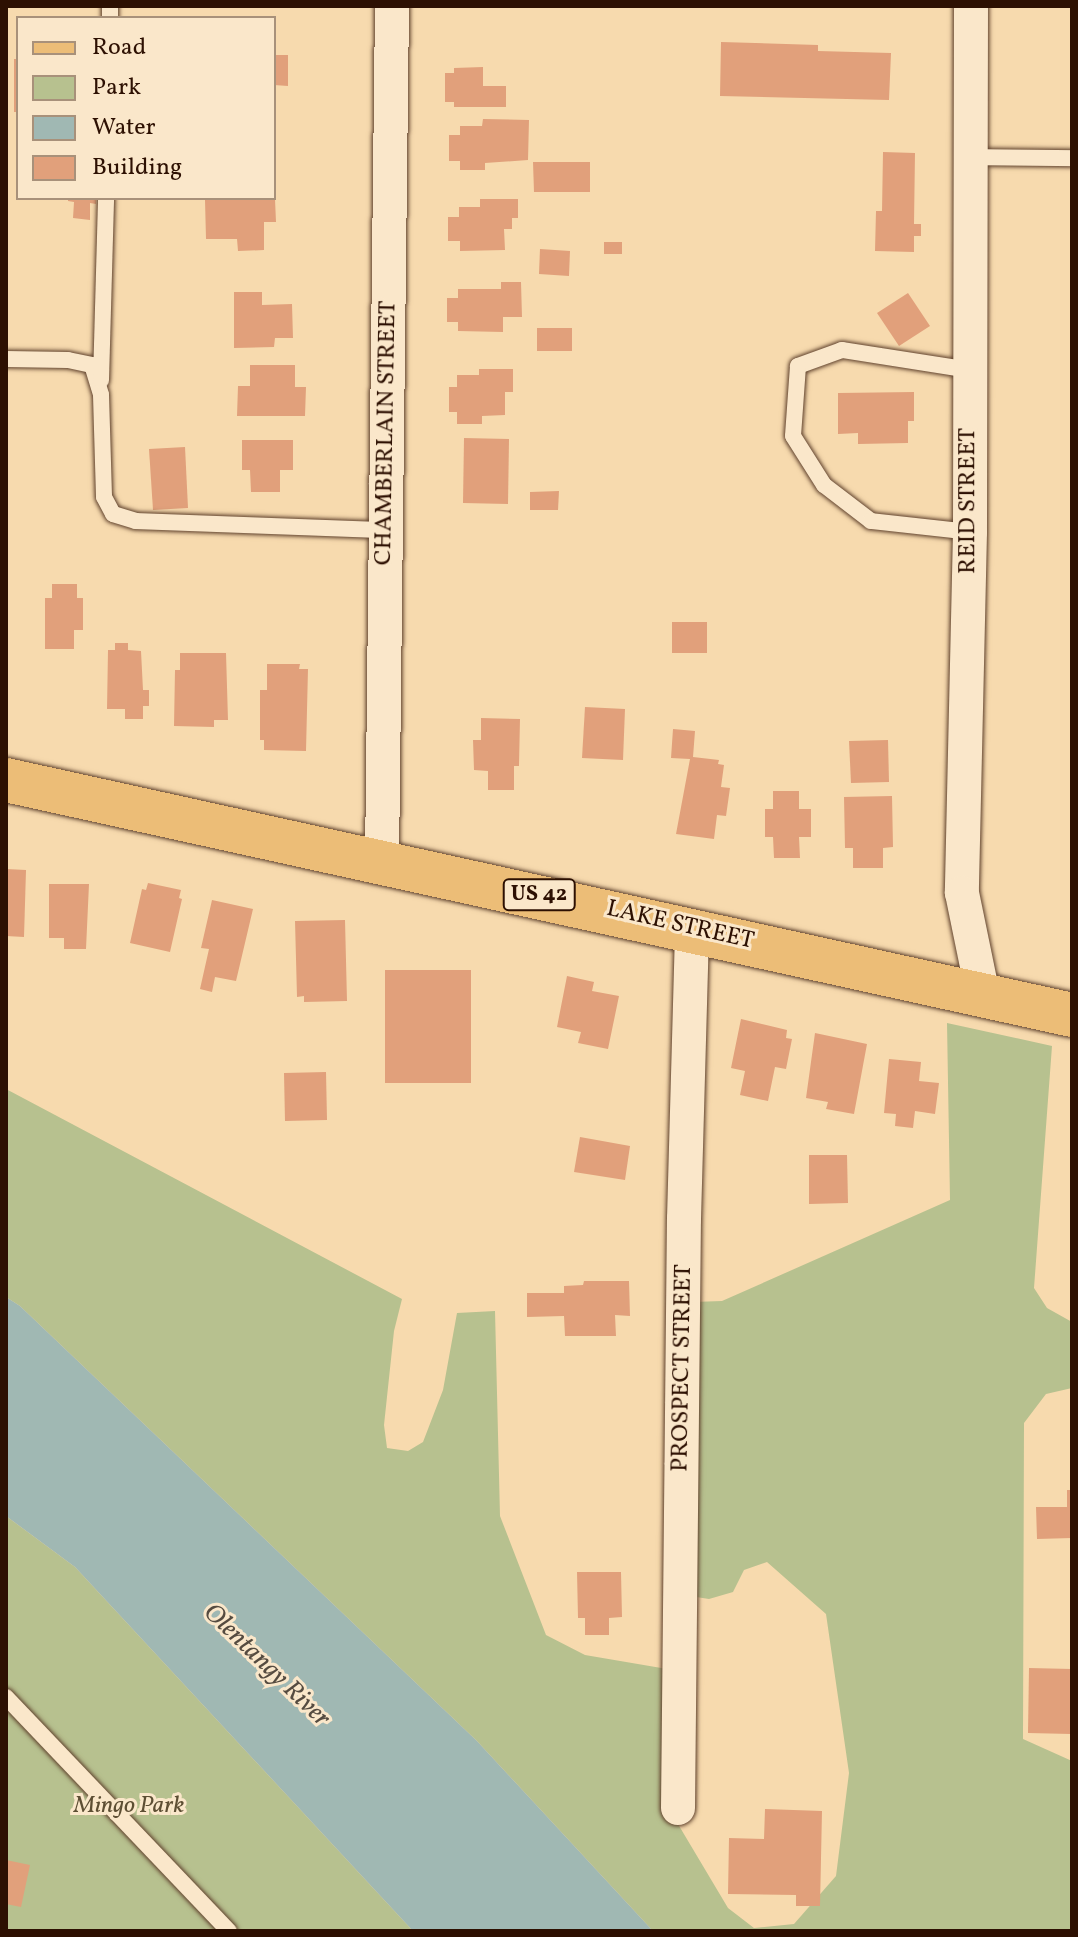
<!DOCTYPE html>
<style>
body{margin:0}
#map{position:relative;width:1078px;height:1937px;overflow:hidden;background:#f7daae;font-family:Vollkorn,serif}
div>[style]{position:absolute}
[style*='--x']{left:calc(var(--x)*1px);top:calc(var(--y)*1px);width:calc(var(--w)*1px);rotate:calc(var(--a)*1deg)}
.green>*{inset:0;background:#b7c18f}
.water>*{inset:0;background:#a0b8b3}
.building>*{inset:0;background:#e1a07b}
.roads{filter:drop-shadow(0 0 2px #60422d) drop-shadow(0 0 2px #60422d)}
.service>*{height:16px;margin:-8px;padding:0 8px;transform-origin:8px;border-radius:8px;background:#fae7ca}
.minor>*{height:34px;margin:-17px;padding:0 17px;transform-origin:17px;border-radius:17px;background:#fae7ca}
.primary>*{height:44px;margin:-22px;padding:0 22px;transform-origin:22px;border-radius:22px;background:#ecbd77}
span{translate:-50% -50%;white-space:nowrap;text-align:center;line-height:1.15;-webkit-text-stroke:6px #fae7ca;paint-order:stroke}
.shield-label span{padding:2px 6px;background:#fae7ca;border:2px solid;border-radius:6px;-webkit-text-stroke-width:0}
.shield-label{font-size:22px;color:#2d1002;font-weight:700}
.street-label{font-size:24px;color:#2d1002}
.park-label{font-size:24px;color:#5d4e33;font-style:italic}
.water-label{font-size:26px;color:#554b40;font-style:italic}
.frame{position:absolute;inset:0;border:8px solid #2d1002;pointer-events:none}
.legend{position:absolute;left:16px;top:16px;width:260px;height:184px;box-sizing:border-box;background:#fae7ca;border:2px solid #a8917a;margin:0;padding:10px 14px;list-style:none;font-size:24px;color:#2d1002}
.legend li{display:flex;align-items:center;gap:16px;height:40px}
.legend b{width:40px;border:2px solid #a8917a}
</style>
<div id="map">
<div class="green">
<i style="clip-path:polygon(947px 1023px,1052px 1046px,1034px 1288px,1047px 1308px,1072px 1322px,1072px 1388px,1046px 1394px,1024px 1423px,1023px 1739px,1072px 1761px,1072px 1931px,653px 1931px,477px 1741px,20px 1306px,6px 1297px,6px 1089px,402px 1299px,394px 1331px,384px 1425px,387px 1448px,408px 1451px,423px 1442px,443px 1390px,457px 1313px,495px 1311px,500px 1516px,546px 1635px,585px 1655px,673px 1670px,672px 1814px,728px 1908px,754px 1928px,794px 1924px,836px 1876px,849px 1773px,826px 1614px,767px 1562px,744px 1570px,733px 1592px,709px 1599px,690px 1596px,693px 1302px,722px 1301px,950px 1200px)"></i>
<i style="clip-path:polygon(6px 1516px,75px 1567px,413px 1931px,6px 1931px)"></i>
</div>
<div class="water">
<i style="clip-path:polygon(6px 1297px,20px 1306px,477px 1741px,653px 1931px,413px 1931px,75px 1567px,6px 1516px)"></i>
</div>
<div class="building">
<i style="clip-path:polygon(721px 42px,818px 45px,818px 51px,891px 53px,889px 100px,720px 96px)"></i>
<i style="clip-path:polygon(274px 55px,288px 55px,288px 86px,274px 85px)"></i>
<i style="clip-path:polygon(14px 59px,18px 59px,18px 112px,14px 112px)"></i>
<i style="clip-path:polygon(483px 67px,483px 86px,506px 86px,506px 107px,454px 107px,454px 102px,445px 102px,445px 73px,454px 73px,454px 68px)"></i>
<i style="clip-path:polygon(483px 119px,529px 120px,528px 160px,485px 163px,485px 170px,460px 170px,460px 161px,449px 161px,449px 135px,460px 135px,460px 126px,482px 126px)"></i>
<i style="clip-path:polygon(883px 152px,915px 153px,914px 224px,921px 224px,921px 236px,914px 236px,914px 252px,875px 251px,876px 211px,882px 211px)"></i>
<i style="clip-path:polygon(533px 162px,590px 162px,590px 192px,534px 192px)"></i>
<i style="clip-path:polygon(68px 198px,96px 198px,96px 204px,90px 203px,90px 220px,73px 218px,74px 202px,68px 201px)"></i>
<i style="clip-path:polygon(275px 199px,276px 222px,264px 222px,264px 250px,238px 251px,237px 239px,206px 239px,205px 200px)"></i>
<i style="clip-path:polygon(480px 199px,518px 199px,518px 218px,512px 218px,512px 229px,504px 229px,505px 250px,460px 251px,460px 241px,448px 241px,448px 217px,459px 217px,459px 207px,480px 207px)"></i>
<i style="clip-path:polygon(604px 242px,622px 242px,622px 254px,604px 254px)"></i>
<i style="clip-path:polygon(540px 249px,570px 251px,569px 276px,539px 274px)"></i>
<i style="clip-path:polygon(501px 282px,521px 282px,522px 317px,503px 317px,503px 332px,458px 331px,458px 322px,447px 322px,447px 298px,458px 298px,458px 289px,501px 289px)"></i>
<i style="clip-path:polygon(234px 292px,262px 292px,262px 305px,292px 304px,293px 338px,275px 338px,274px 347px,234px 348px)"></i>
<i style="clip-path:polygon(908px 293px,930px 326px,899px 346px,877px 313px)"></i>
<i style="clip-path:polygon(537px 328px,572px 328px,572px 351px,537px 351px)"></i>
<i style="clip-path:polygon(250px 365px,295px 365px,295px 387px,306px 387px,305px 416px,237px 416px,238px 386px,250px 386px)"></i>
<i style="clip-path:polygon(479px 369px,513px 369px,513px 392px,505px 392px,505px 415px,482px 416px,482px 424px,457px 424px,457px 412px,449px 412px,449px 387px,457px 387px,457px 375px,479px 375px)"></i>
<i style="clip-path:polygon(914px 392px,914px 421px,908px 421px,908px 443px,858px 444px,858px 433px,838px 434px,838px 393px)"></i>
<i style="clip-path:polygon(464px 438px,509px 439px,508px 504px,463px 503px)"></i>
<i style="clip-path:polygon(242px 440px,293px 440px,293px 470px,280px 470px,280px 492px,251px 492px,250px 470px,242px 470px)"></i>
<i style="clip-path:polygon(185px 447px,188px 508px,153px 510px,149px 449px)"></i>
<i style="clip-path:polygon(559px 491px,558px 510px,530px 510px,530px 492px)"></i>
<i style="clip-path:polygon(52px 584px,77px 584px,77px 598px,83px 598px,83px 630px,74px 630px,74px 649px,45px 649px,45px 598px,52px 598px)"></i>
<i style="clip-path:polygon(672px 622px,707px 622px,707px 653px,672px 653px)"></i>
<i style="clip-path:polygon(115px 643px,128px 643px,128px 650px,141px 651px,143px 690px,149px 690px,149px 706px,143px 706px,143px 719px,125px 719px,125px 709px,107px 709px,108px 650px,115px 650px)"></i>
<i style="clip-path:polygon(180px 653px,226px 653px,228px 720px,214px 720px,214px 727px,174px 726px,175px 670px,180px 670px)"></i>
<i style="clip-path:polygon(267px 664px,300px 664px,299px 669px,308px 669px,306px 751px,264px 750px,264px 740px,260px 740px,260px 690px,267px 690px)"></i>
<i style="clip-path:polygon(585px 707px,625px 709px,623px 760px,582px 758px)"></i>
<i style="clip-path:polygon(481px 718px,520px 719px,519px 766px,514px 766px,514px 790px,488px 790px,488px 771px,474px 770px,473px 740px,481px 740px)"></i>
<i style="clip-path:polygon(673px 729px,695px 731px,693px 757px,719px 760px,718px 764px,724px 765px,721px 787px,730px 788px,726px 816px,717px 815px,714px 839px,676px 834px,690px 759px,671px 758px)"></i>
<i style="clip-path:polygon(888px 740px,889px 782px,851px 783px,849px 741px)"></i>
<i style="clip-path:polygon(773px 791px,799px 791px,799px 809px,811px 809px,811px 837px,799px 837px,800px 858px,774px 858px,773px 837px,765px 837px,765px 809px,773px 809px)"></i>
<i style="clip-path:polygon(892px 796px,893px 847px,883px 848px,883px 868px,853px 868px,853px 848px,845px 848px,844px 797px)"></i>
<i style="clip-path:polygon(6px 869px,26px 870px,24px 937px,6px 936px)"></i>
<i style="clip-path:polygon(148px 883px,181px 890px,179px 898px,182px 899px,170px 952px,130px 943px,142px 889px,146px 890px)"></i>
<i style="clip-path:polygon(49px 884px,89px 884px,86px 949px,64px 949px,64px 938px,49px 938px)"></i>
<i style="clip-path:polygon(212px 900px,253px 909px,236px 981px,215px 977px,212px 992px,200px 989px,209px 949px,201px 948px)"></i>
<i style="clip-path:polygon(345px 920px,347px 1001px,304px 1002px,304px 996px,297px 997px,295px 921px)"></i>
<i style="clip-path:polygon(385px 970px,471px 970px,471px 1083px,385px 1083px)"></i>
<i style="clip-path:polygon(567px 976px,594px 982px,592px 991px,619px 996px,608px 1049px,578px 1043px,581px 1032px,557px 1027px)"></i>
<i style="clip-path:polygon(741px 1019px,787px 1030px,786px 1038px,792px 1039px,786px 1069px,775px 1067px,768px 1101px,740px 1095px,745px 1071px,731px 1068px)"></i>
<i style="clip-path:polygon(815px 1033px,867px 1044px,854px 1114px,826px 1109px,828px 1102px,806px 1098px)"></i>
<i style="clip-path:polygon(889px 1059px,921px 1062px,919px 1081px,939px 1083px,935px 1114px,915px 1111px,913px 1128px,895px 1126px,896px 1114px,884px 1113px)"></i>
<i style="clip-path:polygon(326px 1072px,327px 1120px,285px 1121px,284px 1073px)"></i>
<i style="clip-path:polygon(580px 1137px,630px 1146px,625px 1180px,574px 1172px)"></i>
<i style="clip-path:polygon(809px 1155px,847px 1155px,848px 1203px,809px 1204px)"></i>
<i style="clip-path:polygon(584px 1281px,629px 1281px,630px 1316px,615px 1315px,616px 1336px,565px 1336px,564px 1316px,527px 1317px,527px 1293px,564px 1293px,564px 1286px,583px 1285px)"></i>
<i style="clip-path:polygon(1067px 1490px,1072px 1490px,1072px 1538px,1037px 1539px,1036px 1507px,1067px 1507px)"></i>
<i style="clip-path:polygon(577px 1572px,621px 1572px,622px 1617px,609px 1618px,609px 1635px,585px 1635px,585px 1618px,578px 1618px)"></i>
<i style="clip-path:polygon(1029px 1668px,1072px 1669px,1071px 1734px,1028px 1733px)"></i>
<i style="clip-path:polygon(765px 1809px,822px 1811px,820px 1906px,796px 1906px,796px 1895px,728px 1894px,729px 1838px,764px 1839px)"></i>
<i style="clip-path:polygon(6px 1860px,30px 1865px,21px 1907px,6px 1904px)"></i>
</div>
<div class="roads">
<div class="service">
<i style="--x:110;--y:18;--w:12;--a:-90"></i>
<i style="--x:969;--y:157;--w:103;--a:0.6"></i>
<i style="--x:6;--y:359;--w:62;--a:0.9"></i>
<i style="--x:68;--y:360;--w:25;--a:12"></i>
<i style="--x:92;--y:365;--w:31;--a:73"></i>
<i style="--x:101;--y:395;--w:102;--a:88.3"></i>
<i style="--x:104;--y:497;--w:19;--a:62"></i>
<i style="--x:113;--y:514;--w:24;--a:17"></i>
<i style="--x:136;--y:521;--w:250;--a:2.1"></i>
<i style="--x:970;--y:370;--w:130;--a:-171.1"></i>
<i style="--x:842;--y:350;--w:47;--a:160"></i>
<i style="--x:798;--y:366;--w:70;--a:94.1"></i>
<i style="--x:793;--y:436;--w:58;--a:57.7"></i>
<i style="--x:824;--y:485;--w:59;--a:37.5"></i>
<i style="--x:871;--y:521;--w:100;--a:6.3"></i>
<i style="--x:101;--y:380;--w:182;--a:-88.4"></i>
<i style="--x:6;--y:1697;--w:323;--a:46.4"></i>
</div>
<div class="minor">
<i style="--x:971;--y:6;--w:526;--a:90.11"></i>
<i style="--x:970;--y:532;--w:361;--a:91.3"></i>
<i style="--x:962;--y:893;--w:104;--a:78.4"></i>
<i style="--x:382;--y:861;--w:855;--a:-89.33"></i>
<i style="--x:678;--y:1808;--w:589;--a:-89.42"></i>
<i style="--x:684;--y:1219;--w:290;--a:-88.4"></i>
</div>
<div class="primary">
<i style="--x:6;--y:780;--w:1092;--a:12.43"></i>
</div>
</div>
<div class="shield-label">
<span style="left:539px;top:895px">US 42</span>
</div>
<div class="street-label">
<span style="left:387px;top:433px;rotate:-89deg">CHAMBERLAIN STREET</span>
<span style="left:969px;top:501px;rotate:-90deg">REID STREET</span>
<span style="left:680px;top:926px;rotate:13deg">LAKE STREET</span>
<span style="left:683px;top:1368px;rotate:-89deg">PROSPECT STREET</span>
</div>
<div class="park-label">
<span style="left:129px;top:1807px">Mingo Park</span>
</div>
<div class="water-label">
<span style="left:266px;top:1666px;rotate:44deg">Olentangy River</span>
</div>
<div class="frame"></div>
<ul class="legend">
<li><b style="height:10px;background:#ecbd77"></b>Road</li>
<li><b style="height:22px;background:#b7c18f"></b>Park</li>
<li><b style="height:22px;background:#a0b8b3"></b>Water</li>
<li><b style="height:22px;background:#e1a07b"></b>Building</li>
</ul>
</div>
